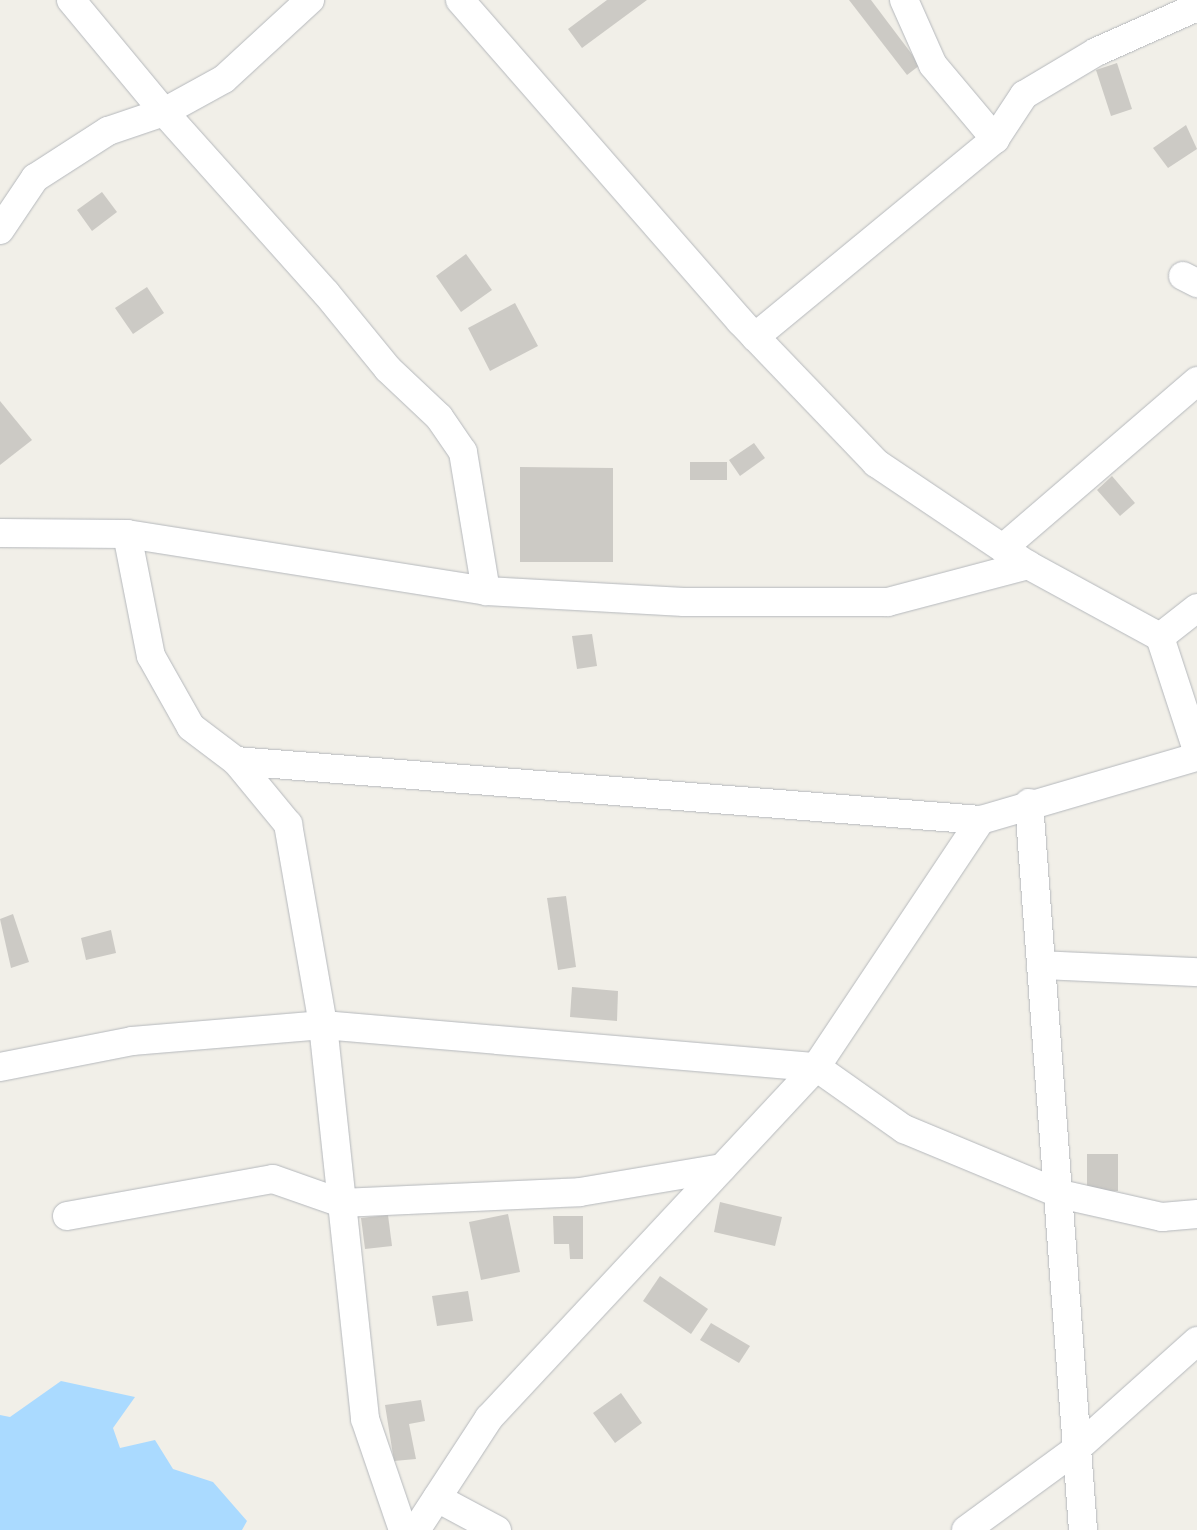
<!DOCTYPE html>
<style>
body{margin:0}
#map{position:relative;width:1197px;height:1530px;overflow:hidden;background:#f1efe8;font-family:"Golos Text",sans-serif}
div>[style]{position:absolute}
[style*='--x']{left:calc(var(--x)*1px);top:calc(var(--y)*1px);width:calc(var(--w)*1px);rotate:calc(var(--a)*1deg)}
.water>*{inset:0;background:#aadaff}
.building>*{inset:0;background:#cccac5}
.roads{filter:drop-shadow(0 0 1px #b5b8bc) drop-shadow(0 0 1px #b5b8bc)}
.minor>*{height:28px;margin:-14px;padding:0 14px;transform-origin:14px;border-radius:14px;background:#fff}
.secondary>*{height:28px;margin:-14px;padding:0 14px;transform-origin:14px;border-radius:14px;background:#fff}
span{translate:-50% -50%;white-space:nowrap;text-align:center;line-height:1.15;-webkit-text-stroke:4px #fff;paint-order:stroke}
</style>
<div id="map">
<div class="water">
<i style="clip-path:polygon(61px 1381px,135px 1397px,113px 1428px,120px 1448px,155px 1440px,173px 1469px,213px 1482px,247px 1521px,242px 1530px,0 1530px,0 1415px,10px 1417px)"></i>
</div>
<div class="building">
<i style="clip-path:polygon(607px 0,647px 0,582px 48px,568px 29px)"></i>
<i style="clip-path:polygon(849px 0,871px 0,920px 65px,907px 75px)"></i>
<i style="clip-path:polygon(1117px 63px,1132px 109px,1111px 116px,1096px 70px)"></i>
<i style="clip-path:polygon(1186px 125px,1197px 149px,1168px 168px,1153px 148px)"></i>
<i style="clip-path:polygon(102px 192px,117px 212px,92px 231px,77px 210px)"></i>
<i style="clip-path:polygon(466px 254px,492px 290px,461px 312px,436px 276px)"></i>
<i style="clip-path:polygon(147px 287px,164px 313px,133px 334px,115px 308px)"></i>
<i style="clip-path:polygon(515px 303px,538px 346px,490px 371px,468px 328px)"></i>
<i style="clip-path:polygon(0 401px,32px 440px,0 465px)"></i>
<i style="clip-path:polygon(754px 443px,765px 458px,740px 476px,729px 460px)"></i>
<i style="clip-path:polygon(690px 462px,727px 462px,727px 480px,690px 480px)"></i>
<i style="clip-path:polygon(520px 467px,613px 468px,613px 562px,520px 562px)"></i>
<i style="clip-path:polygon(1112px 476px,1135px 503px,1120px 516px,1097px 490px)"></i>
<i style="clip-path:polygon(592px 634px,597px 666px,577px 669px,572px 636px)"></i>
<i style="clip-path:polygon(566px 896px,576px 967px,558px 970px,547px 898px)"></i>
<i style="clip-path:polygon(13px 914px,29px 962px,11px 968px,0 919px)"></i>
<i style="clip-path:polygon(111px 930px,116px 953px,86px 960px,81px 938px)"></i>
<i style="clip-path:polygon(572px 987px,618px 991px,617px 1021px,570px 1017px)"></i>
<i style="clip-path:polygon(1087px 1154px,1118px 1154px,1118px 1191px,1087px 1191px)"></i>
<i style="clip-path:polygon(720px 1202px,782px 1217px,775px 1246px,714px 1232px)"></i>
<i style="clip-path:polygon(508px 1214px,520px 1272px,481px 1280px,469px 1222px)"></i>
<i style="clip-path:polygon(388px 1215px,392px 1246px,365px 1249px,361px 1218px)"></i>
<i style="clip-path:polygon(553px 1216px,583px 1216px,583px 1259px,570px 1259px,569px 1244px,554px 1244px)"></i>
<i style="clip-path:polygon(660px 1276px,708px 1309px,691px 1334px,643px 1301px)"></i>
<i style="clip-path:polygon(468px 1291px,473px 1321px,437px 1326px,432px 1296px)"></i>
<i style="clip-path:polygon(711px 1323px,750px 1346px,739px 1363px,700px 1340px)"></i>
<i style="clip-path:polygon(621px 1393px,642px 1423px,615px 1443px,593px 1413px)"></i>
<i style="clip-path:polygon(421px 1400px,425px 1421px,409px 1424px,416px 1459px,394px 1461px,385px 1405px)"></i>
</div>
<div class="roads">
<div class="minor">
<i style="--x:71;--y:0;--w:146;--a:50.3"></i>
<i style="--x:164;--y:112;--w:68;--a:-28.8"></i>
<i style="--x:224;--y:79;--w:117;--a:-42.6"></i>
<i style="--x:460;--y:0;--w:426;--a:48.9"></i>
<i style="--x:740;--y:321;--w:197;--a:46.2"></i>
<i style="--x:876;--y:463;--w:183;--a:33.9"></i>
<i style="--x:1028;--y:565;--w:150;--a:28.6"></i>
<i style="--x:1160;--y:637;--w:119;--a:71.9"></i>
<i style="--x:904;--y:0;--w:71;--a:66"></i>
<i style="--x:933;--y:65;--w:97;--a:50"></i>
<i style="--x:0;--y:230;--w:63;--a:-56.1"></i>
<i style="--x:35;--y:178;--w:87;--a:-32.8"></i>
<i style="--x:108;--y:131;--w:59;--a:-18.7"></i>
<i style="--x:164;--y:112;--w:243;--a:48.2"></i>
<i style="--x:326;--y:293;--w:98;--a:50.8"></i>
<i style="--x:388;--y:369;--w:70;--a:43.3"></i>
<i style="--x:439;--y:417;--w:42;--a:55.6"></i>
<i style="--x:463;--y:452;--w:141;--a:80.6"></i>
<i style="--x:1183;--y:276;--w:16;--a:27"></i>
<i style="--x:755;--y:337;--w:311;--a:-39.5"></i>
<i style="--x:995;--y:139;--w:53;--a:-56.6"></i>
<i style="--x:1024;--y:95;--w:84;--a:-30.8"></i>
<i style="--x:1096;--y:52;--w:111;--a:-24"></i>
<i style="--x:0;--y:533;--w:127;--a:0.5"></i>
<i style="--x:127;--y:534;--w:363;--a:9"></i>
<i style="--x:486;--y:591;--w:198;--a:3.2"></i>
<i style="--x:684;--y:602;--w:204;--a:0"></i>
<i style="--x:888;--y:602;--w:145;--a:-14.8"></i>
<i style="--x:127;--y:534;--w:124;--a:78.9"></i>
<i style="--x:151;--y:656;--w:81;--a:60.6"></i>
<i style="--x:191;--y:727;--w:56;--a:37.1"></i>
<i style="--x:236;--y:761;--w:82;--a:50.5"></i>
<i style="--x:288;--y:824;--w:204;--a:80.1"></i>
<i style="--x:323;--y:1025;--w:396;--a:83.9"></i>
<i style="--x:365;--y:1419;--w:117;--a:71.1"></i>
<i style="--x:1003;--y:548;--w:256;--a:-40.7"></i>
<i style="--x:1160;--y:637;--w:47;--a:-38.1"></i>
<i style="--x:236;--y:761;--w:747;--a:4.53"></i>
<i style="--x:1029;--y:803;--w:729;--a:85.75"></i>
<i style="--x:1041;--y:965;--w:156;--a:2.6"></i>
<i style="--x:0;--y:1067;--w:135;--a:-11.1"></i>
<i style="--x:132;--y:1041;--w:192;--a:-4.8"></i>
<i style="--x:323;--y:1025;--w:495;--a:4.9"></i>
<i style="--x:816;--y:1067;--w:108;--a:35.2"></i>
<i style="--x:904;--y:1129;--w:169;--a:22.6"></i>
<i style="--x:1060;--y:1194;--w:105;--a:12.7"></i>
<i style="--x:1162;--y:1217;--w:35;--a:-5"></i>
<i style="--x:67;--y:1216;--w:209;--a:-10.2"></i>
<i style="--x:273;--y:1179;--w:72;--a:19.4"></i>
<i style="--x:341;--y:1203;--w:239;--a:-2.6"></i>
<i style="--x:580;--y:1192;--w:144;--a:-9.6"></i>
<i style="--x:437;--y:1498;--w:68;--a:28.1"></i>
<i style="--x:966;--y:1530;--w:134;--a:-36.2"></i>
<i style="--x:1074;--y:1451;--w:165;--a:-41.8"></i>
</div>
<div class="secondary">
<i style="--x:416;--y:1530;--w:134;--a:-56.9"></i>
<i style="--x:489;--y:1418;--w:480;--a:-47"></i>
<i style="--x:816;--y:1067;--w:297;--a:-56.3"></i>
<i style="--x:981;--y:820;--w:225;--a:-16.3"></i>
</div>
</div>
</div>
